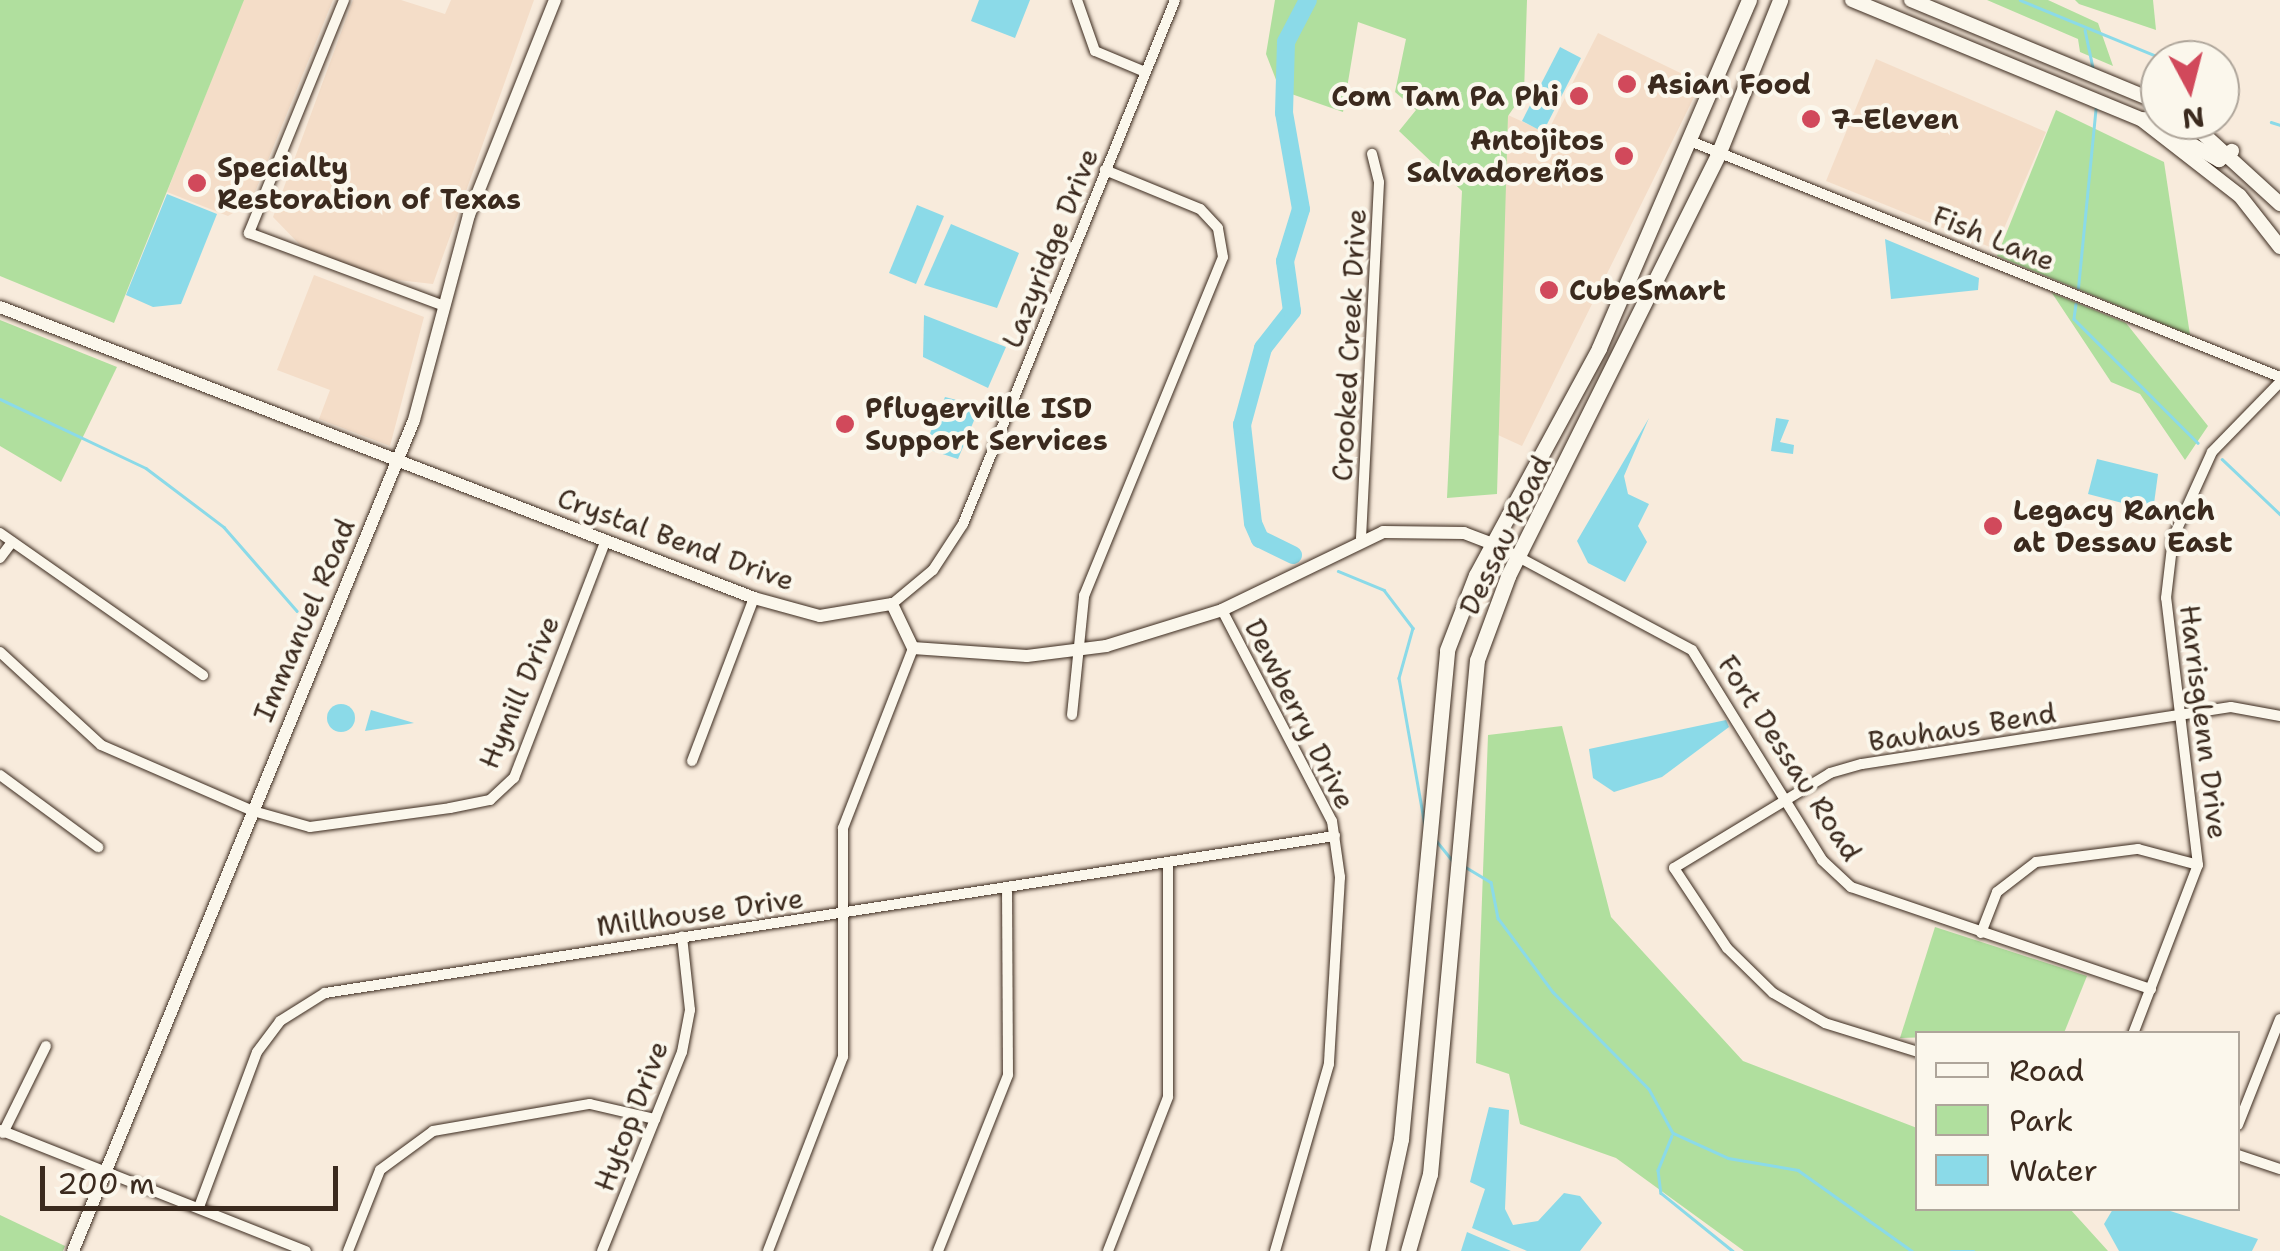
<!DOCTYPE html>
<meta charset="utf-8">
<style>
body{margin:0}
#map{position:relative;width:2280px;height:1251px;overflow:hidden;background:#f8ebdc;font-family:"Shantell Sans",sans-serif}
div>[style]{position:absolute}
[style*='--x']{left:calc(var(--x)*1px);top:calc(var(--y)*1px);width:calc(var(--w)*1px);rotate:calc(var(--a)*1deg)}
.built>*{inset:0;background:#f4ddc8}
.green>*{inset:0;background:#b0df9e}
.water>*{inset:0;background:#8bdae8}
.round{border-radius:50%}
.stream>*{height:2.5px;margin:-1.25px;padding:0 1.25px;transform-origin:1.25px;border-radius:1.25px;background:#8bdae8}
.river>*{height:18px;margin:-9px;padding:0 9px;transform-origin:9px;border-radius:9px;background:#8bdae8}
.roads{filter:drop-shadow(0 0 2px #3b2a1e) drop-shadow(0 0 2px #3b2a1e)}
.minor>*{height:10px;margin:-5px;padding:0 5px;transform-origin:5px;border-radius:5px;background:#fbf7ec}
.tertiary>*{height:12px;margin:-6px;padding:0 6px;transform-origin:6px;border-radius:6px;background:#fbf7ec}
.secondary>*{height:14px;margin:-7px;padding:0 7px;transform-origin:7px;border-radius:7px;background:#fbf7ec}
.primary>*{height:15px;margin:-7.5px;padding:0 7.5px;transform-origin:7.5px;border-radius:7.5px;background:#fbf7ec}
.dots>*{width:28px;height:28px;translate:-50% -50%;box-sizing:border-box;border:5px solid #fbf7ec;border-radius:50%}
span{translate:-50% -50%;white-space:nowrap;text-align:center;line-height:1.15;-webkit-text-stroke:8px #fbf7ec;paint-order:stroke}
.poi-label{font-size:28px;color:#3b2a1e;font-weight:700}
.left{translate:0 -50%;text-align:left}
.right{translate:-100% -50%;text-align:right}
.street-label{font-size:28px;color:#3b2a1e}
.legend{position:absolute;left:1915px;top:1031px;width:325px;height:180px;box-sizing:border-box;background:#fbf7ec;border:2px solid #aea59a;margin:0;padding:12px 18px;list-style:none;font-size:30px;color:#3b2a1e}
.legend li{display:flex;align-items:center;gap:20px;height:50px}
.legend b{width:50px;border:2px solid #aea59a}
.north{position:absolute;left:2140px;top:40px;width:100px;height:100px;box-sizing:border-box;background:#fbf7ec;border:2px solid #aea59a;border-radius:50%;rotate:173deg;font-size:28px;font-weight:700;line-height:40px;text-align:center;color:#3b2a1e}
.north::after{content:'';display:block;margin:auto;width:35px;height:45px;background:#d1495b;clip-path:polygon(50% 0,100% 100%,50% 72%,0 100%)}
.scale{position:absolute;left:40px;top:1166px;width:298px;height:45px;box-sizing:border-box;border:5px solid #3b2a1e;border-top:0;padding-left:12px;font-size:30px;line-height:35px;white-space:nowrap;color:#3b2a1e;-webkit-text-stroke:8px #fbf7ec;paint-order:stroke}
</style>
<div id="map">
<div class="built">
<i style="clip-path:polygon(243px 0,333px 0,251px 202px,228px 216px,167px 192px)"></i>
<i style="clip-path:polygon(353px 0,401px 0,445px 14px,451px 0,534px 0,433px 284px,380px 278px,303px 248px,273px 217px)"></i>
<i style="clip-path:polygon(1598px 33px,1701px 83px,1522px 446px,1498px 435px,1496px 399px,1508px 115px,1547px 133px)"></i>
<i style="clip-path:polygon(1876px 59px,2046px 132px,1995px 249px,1826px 181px)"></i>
<i style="clip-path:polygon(314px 275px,424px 317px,390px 446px,319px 419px,330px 390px,277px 370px)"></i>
</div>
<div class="green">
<i style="clip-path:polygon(0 0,244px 0,114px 323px,0 276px)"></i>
<i style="clip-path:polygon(1275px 0,1527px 0,1524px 93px,1508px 116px,1497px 494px,1447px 498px,1462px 191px,1399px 131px,1416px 110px,1395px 92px,1406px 39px,1358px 22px,1343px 112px,1280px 90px,1266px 54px)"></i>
<i style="clip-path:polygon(1987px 0,2048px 0,2098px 23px,2113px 66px,2080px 52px,2078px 39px)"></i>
<i style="clip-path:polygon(2075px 0,2153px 0,2156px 30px,2079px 4px)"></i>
<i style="clip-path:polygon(2056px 110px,2164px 162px,2190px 335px,1997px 256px)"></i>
<i style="clip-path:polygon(2052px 293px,2126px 323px,2208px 426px,2185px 460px,2140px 394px,2111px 382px)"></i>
<i style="clip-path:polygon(0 320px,117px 367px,61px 482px,0 446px)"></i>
<i style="clip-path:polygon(1562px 726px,1611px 917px,1743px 1061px,1917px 1128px,1918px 1208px,2070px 1209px,2108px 1251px,1744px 1251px,1616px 1158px,1520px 1124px,1509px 1074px,1476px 1063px,1488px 735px)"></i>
<i style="clip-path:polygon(1935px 927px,2087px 976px,2064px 1033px,1900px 1038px)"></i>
<i style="clip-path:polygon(0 1215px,65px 1246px,63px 1251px,0 1251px)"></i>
</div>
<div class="water">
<i style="clip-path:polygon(979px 0,1030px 0,1015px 38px,971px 21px)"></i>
<i style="clip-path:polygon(1560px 47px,1581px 58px,1543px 132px,1522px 121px)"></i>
<i style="clip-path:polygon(167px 194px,217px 214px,181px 304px,153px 307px,126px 295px)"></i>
<i style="clip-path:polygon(917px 205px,944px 216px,916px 284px,889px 273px)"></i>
<i style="clip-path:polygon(951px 224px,1019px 253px,997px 308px,924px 285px)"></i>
<i style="clip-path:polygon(1885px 239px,1979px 278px,1978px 290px,1891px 299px)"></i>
<i style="clip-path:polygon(924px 315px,1006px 347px,988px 388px,923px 357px)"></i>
<i style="clip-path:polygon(945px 397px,980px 406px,958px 459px,924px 448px)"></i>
<i style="clip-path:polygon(1649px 418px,1624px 476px,1628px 494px,1649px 504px,1638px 526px,1647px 542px,1625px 582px,1588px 563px,1577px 541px)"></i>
<i style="clip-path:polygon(1776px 418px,1789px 420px,1780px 442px,1794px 445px,1793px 454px,1771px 451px)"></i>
<i style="clip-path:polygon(2097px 459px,2158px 474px,2153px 511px,2088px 494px)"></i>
<i class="round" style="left:327px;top:704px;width:28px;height:28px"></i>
<i style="clip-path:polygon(371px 710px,414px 723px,365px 731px)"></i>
<i style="clip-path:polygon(1726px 720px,1729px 727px,1662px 777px,1614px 792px,1593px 778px,1589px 749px)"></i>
<i style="clip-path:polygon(1489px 1107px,1509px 1110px,1505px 1209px,1513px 1225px,1538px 1221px,1564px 1193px,1580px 1196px,1602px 1223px,1580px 1251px,1527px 1251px,1472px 1228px,1485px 1189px,1470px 1182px)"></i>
<i style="clip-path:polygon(2113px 1209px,2164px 1209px,2258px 1239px,2252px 1251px,2119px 1251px,2104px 1224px)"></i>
<i style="clip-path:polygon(1467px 1232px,1511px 1251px,1461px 1251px)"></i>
</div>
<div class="stream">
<i style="--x:2020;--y:0;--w:158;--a:22.3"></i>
<i style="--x:2085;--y:30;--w:38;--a:78"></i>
<i style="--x:2220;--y:98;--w:9;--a:32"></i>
<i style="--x:2271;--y:122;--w:9;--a:18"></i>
<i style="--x:2078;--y:288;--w:184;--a:-84.4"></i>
<i style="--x:2076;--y:304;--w:15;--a:98"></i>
<i style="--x:2074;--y:319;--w:175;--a:45"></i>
<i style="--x:0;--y:399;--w:161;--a:25.3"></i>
<i style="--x:146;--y:468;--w:98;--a:37.1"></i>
<i style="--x:224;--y:527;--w:111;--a:49"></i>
<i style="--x:2222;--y:459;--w:80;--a:43.5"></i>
<i style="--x:1338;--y:571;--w:50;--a:22.4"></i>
<i style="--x:1384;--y:590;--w:48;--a:52.7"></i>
<i style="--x:1413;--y:628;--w:52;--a:105.6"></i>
<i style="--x:1399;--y:678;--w:149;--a:80"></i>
<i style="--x:1435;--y:839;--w:27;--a:51"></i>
<i style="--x:1464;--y:866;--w:31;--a:31"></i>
<i style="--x:1491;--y:882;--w:37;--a:79"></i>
<i style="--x:1498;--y:918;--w:92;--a:53.4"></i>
<i style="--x:1553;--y:992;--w:136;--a:45.3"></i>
<i style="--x:1649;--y:1089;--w:50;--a:61.4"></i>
<i style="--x:1673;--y:1133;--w:60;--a:24.4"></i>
<i style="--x:1728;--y:1158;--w:71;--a:9.7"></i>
<i style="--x:1798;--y:1170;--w:140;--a:35.4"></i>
<i style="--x:1672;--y:1136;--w:37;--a:112"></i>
<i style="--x:1658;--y:1170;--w:23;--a:83"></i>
<i style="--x:1661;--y:1193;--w:92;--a:38.9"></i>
<i style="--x:1951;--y:1251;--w:23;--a:0"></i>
</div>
<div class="river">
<i style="--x:1293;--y:555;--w:37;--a:-154"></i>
<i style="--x:1260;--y:539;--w:17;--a:-114"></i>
<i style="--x:1253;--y:523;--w:99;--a:-96.4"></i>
<i style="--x:1242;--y:425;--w:80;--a:-74.7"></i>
<i style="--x:1263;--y:348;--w:47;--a:-51.9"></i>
<i style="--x:1292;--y:311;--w:50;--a:-98"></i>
<i style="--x:1285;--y:261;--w:54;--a:-72.9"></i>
<i style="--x:1301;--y:209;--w:97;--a:-100"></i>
<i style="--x:1284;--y:113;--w:71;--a:-88.4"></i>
<i style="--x:1286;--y:42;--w:47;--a:-62.4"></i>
</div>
<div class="roads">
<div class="minor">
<i style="--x:344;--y:0;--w:252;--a:112.2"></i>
<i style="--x:249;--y:233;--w:206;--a:20.5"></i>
<i style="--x:1077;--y:0;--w:54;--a:70.6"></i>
<i style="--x:1095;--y:51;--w:54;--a:22.8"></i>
<i style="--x:1690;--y:141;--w:635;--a:21.8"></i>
<i style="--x:0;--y:533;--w:248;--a:35"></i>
<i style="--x:1361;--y:538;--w:356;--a:-87.1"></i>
<i style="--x:1379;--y:182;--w:29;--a:-104"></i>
<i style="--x:1496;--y:545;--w:222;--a:28.2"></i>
<i style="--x:1692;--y:650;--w:247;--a:58.2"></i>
<i style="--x:1822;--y:860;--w:40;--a:43"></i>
<i style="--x:1851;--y:887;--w:317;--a:18.8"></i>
<i style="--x:0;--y:558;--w:20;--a:-53"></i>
<i style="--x:892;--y:604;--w:53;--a:-39.7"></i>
<i style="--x:933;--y:570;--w:55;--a:-56.9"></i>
<i style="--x:963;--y:524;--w:565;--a:-67.97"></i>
<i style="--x:1222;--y:610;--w:238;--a:62.5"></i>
<i style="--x:1332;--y:821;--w:57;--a:81.9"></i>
<i style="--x:1340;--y:877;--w:187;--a:93.4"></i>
<i style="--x:1329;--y:1064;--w:195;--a:106.1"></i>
<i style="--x:0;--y:652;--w:137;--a:42.6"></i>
<i style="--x:101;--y:745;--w:166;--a:23.5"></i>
<i style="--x:253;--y:811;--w:59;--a:15.7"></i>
<i style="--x:310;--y:827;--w:141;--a:-7.7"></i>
<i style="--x:450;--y:808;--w:41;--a:-11.3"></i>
<i style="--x:490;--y:800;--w:33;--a:-43"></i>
<i style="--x:514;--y:778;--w:255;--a:-68.9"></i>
<i style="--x:1072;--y:715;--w:120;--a:-84.2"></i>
<i style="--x:1084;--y:596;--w:366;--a:-67.7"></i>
<i style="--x:1223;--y:257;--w:29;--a:-100"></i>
<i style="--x:1218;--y:228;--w:26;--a:-133"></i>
<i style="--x:1200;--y:209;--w:103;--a:-157.7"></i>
<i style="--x:692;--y:761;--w:174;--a:-69.2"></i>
<i style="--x:0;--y:775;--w:122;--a:36.3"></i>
<i style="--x:1981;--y:933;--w:44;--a:-68.7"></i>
<i style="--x:1997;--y:892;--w:49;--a:-37.6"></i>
<i style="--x:2036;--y:862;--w:103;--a:-7.3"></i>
<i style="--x:2138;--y:849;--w:62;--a:14.9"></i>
<i style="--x:2133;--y:1034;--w:181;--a:-69"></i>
<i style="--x:2198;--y:865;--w:269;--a:-96.8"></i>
<i style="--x:2166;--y:598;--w:60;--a:-83.3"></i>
<i style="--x:2173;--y:538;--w:94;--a:-65.6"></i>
<i style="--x:2212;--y:452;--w:98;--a:-45.8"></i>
<i style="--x:1918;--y:1052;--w:97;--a:-162.7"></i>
<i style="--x:1825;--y:1023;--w:60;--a:-150"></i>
<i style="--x:1773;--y:993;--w:64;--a:-135.6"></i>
<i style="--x:1727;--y:948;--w:96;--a:-123.5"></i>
<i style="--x:1674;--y:868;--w:183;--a:-31.3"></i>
<i style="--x:1830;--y:773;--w:33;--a:-16"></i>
<i style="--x:1862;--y:764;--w:373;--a:-8.8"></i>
<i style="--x:2231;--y:707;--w:50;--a:10.4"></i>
<i style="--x:2238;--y:1125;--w:114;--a:-68.4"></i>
<i style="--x:0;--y:1130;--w:329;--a:21.6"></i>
<i style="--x:3;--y:1133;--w:97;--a:-63.7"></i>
<i style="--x:2238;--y:1155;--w:44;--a:18.4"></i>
<i style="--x:199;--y:1207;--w:165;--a:-69.5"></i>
<i style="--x:257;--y:1052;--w:39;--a:-53"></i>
<i style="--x:280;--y:1021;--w:53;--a:-31.9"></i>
<i style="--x:325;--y:993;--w:1022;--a:-8.84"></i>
<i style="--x:348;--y:1251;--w:87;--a:-68.4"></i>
<i style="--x:380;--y:1170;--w:66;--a:-36.3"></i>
<i style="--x:433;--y:1131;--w:159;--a:-9.8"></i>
<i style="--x:590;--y:1104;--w:67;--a:13"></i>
<i style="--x:602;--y:1251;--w:214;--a:-68.1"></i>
<i style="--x:682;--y:1052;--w:43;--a:-79.2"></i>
<i style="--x:690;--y:1010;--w:74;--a:-96.2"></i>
<i style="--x:768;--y:1251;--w:208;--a:-68.9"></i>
<i style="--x:843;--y:1057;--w:229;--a:-90"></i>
<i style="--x:843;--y:828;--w:193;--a:-68.7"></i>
<i style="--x:938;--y:1251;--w:189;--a:-68.3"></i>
<i style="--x:1008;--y:1075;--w:183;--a:-90.3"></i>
<i style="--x:1108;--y:1251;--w:165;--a:-68.7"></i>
<i style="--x:1168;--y:1097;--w:233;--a:-90"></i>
</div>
<div class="tertiary">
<i style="--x:0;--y:307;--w:808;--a:21.1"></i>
<i style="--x:754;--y:598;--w:68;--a:15.3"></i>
<i style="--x:820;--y:616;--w:73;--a:-9.5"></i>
<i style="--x:892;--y:604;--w:49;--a:64.5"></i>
<i style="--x:913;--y:648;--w:114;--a:4"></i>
<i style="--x:1027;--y:656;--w:80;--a:-7.2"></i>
<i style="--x:1106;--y:646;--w:121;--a:-17.2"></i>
<i style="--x:1222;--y:610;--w:179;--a:-25.8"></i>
<i style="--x:1383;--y:532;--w:81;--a:0.7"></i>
<i style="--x:1464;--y:533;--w:34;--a:21"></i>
<i style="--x:73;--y:1251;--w:898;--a:-67.69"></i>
<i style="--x:414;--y:420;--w:212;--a:-75"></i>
<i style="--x:469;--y:215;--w:232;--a:-68.2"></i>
</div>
<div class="secondary">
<i style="--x:1852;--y:0;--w:313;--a:22.4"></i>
<i style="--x:2141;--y:119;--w:125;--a:37.9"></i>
<i style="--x:2240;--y:196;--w:65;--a:51.9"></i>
<i style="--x:1911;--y:0;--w:269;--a:22.5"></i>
<i style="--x:2146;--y:119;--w:84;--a:29.3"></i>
<i style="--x:2219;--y:160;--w:16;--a:-35"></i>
<i style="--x:2188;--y:120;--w:125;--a:42.4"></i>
</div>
<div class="primary">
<i style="--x:1377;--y:1251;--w:115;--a:-77.9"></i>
<i style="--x:1401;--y:1139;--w:491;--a:-84.6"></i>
<i style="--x:1447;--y:650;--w:80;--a:-68.9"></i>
<i style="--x:1476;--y:575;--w:258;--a:-61.5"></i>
<i style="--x:1599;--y:348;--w:379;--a:-66.7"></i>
<i style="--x:1408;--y:1251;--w:80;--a:-74.1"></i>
<i style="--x:1430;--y:1174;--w:516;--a:-84.78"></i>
<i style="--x:1477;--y:660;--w:90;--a:-69.7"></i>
<i style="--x:1508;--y:576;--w:474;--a:-63.5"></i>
<i style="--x:1719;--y:152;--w:164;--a:-68.1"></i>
</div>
</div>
<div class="dots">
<i style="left:1627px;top:84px;background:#d1495b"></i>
<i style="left:1579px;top:96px;background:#d1495b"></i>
<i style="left:1811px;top:119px;background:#d1495b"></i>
<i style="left:1624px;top:156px;background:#d1495b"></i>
<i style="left:197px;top:183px;background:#d1495b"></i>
<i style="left:1549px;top:290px;background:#d1495b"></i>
<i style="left:845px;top:424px;background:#d1495b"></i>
<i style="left:1993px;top:526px;background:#d1495b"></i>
</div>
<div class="poi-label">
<span class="left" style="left:1647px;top:84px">Asian Food</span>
<span class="right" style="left:1559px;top:96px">Com Tam Pa Phi</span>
<span class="left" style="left:1831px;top:119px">7-Eleven</span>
<span class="right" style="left:1604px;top:156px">Antojitos<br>Salvadoreños</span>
<span class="left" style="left:217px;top:183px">Specialty<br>Restoration of Texas</span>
<span class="left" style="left:1569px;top:290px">CubeSmart</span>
<span class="left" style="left:865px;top:424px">Pflugerville ISD<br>Support Services</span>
<span class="left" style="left:2013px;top:526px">Legacy Ranch<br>at Dessau East</span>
</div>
<div class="street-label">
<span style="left:1994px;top:238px;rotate:22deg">Fish Lane</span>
<span style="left:1050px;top:248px;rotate:-68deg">Lazyridge Drive</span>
<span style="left:1349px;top:345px;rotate:-87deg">Crooked Creek Drive</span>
<span style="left:1505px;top:535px;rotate:-64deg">Dessau Road</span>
<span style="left:676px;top:539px;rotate:20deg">Crystal Bend Drive</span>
<span style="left:304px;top:620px;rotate:-67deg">Immanuel Road</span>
<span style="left:519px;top:692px;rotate:-67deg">Hymill Drive</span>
<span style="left:1300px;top:714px;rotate:63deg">Dewberry Drive</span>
<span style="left:2204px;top:722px;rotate:83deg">Harrisglenn Drive</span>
<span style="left:1962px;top:727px;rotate:-9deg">Bauhaus Bend</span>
<span style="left:1790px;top:758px;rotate:57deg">Fort Dessau Road</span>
<span style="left:700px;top:912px;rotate:-8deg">Millhouse Drive</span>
<span style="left:631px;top:1116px;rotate:-69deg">Hytop Drive</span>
</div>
<ul class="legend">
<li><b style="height:12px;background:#fbf7ec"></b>Road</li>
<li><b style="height:28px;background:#b0df9e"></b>Park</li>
<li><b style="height:28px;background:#8bdae8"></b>Water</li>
</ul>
<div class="north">N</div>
<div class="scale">200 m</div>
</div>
